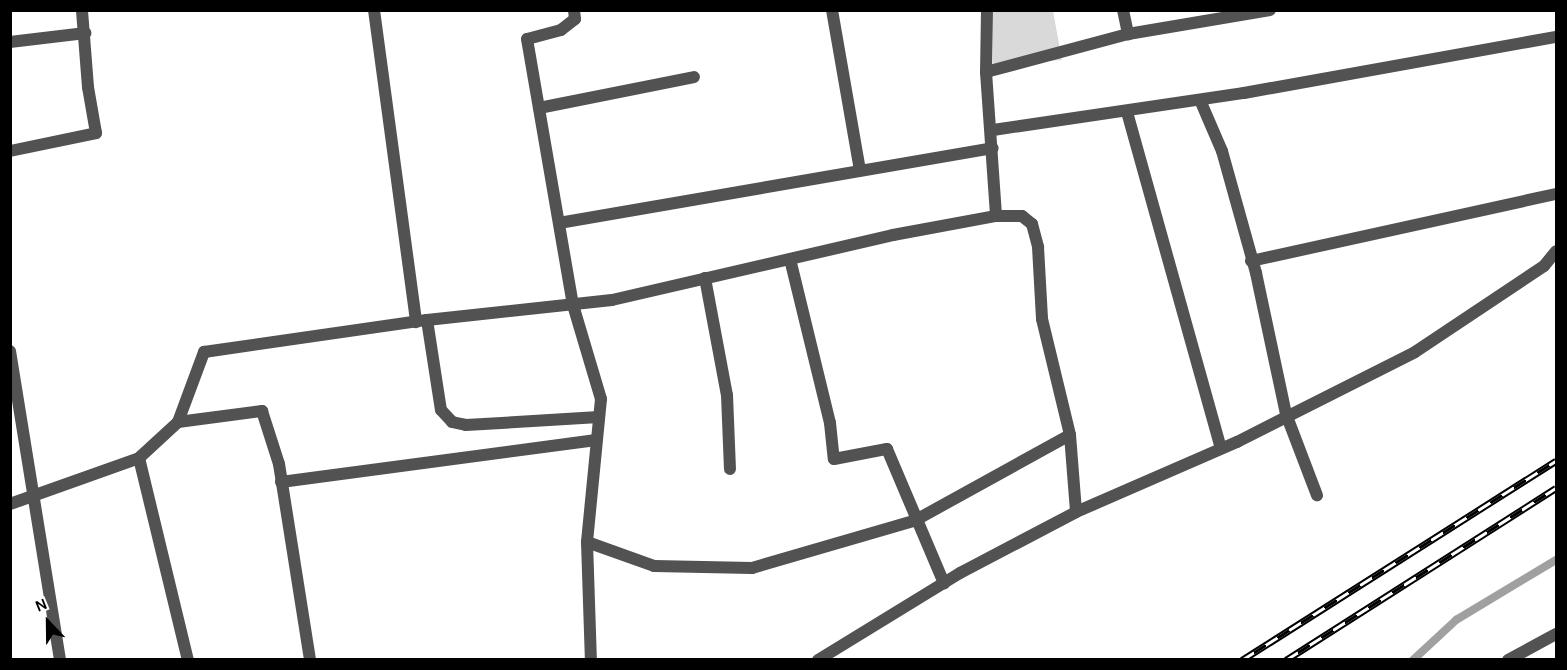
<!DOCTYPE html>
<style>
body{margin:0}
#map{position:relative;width:1567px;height:670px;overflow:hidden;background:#fff;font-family:Karla,sans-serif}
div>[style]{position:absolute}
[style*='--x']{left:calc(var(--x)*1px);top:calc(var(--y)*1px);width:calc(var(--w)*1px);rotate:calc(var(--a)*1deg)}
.green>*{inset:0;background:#d9d9d9}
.stream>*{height:8px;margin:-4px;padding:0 4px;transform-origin:4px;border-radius:4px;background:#a0a0a0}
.street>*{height:12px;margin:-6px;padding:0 6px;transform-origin:6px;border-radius:6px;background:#525252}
.rail>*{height:7px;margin-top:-3.5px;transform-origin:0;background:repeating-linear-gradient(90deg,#fff 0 14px,#000 0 28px);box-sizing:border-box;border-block:2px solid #000}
span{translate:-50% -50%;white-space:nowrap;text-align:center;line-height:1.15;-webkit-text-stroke:4.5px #fff;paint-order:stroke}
.frame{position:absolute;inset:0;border:12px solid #000;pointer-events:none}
.north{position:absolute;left:18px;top:592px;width:60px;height:60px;-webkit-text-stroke:4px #fff;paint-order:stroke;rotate:338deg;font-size:16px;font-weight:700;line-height:24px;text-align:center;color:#000}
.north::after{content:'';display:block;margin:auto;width:21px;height:27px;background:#000;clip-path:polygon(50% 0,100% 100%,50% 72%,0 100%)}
</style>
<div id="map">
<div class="green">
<i style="clip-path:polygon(993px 11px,1053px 11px,1062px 60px,993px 65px)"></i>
</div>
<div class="stream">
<i style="--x:1413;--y:660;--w:59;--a:-42.9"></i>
<i style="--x:1456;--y:620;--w:117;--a:-31"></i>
</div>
<div class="street">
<i style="--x:374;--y:10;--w:315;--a:82.3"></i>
<i style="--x:574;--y:10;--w:9;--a:84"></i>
<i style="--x:575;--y:19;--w:18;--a:142"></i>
<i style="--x:561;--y:30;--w:35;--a:165"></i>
<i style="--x:527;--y:39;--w:270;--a:80.2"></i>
<i style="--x:573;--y:305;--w:98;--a:73.4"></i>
<i style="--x:601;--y:399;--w:144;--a:95.6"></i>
<i style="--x:587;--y:542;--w:118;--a:88.1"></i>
<i style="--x:832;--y:10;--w:163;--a:80.1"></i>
<i style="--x:987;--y:10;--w:62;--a:90.9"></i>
<i style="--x:986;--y:72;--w:144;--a:86"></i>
<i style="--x:1123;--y:10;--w:25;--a:78"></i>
<i style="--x:10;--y:42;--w:76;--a:-6.8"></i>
<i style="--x:986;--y:72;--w:147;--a:-15"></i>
<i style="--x:1128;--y:34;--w:144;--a:-9.6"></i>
<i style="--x:1200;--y:100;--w:56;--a:66.7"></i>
<i style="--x:1222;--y:151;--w:127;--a:74.4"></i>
<i style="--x:1256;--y:273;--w:144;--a:78"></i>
<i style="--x:1286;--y:414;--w:87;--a:69.1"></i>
<i style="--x:539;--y:108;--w:158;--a:-11.3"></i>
<i style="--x:1127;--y:112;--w:349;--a:74.4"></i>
<i style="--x:993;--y:130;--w:254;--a:-8.4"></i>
<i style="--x:1244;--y:93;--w:317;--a:-10.2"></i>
<i style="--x:10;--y:151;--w:88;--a:-11.8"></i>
<i style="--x:96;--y:133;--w:47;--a:-99.9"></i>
<i style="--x:88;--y:87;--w:77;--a:-94.5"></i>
<i style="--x:559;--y:223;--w:440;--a:-9.8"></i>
<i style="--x:790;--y:259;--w:169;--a:76.3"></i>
<i style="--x:830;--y:423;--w:36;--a:84"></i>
<i style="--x:834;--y:459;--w:54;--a:-10.7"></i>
<i style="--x:887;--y:449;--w:146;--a:67"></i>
<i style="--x:1251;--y:261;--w:312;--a:-12.4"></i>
<i style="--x:705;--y:278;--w:119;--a:79.4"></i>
<i style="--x:727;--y:395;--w:74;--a:87.7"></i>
<i style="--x:427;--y:320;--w:91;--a:81.2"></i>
<i style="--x:441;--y:410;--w:16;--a:47"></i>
<i style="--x:452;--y:422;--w:14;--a:12"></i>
<i style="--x:466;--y:425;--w:133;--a:-3.4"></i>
<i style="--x:10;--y:351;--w:313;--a:80.8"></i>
<i style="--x:178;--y:422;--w:85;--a:-7.5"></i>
<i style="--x:262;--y:411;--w:56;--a:72.2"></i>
<i style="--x:279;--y:464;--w:198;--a:81"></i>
<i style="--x:139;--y:458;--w:208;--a:76.4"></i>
<i style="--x:281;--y:482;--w:318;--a:-7.6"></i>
<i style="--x:10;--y:504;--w:137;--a:-19.6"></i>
<i style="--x:139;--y:458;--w:53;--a:-42.7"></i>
<i style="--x:178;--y:422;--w:75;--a:-69.6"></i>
<i style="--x:204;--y:352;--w:225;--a:-8.2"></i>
<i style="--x:427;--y:320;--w:186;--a:-6.2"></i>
<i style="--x:612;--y:300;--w:288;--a:-13"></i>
<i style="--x:893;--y:235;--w:105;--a:-10.5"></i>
<i style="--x:996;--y:216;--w:26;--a:0"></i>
<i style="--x:1022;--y:216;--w:13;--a:39"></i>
<i style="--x:1032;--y:224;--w:24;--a:75"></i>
<i style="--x:1038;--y:247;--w:72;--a:86.8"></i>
<i style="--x:1042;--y:319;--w:119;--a:76.4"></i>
<i style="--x:1070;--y:435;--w:77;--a:85.5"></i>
<i style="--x:587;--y:542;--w:71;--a:19.7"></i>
<i style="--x:654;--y:566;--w:98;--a:1.2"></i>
<i style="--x:752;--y:568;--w:169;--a:-16.2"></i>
<i style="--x:914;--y:521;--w:178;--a:-28.9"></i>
<i style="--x:818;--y:660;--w:167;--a:-31.5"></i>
<i style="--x:960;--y:573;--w:131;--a:-27.7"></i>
<i style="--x:1076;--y:512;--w:176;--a:-23.5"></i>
<i style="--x:1237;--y:442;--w:199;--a:-26.8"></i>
<i style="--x:1415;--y:352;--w:155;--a:-33.7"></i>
<i style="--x:1544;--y:266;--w:19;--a:-51"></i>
<i style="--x:1508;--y:660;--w:55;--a:-28.4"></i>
</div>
<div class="rail">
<i style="--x:1242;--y:660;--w:372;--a:-32.4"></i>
<i style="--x:1286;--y:660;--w:320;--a:-32.5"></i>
</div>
<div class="frame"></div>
<div class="north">N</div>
</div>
